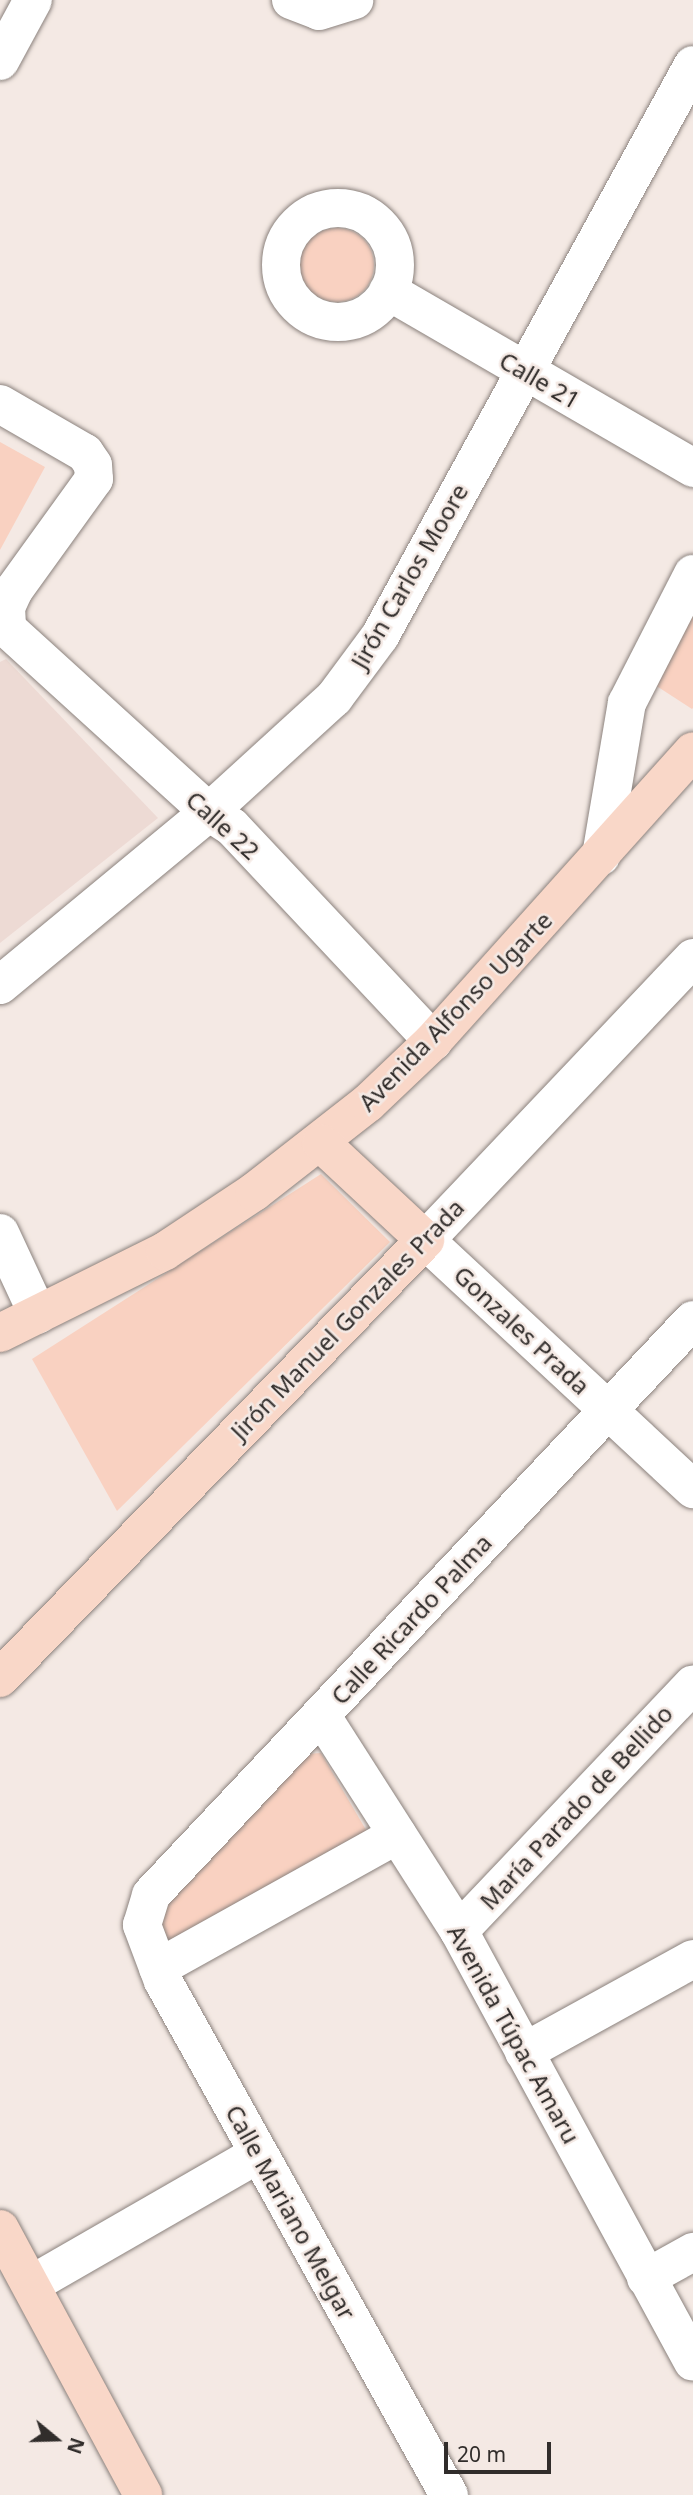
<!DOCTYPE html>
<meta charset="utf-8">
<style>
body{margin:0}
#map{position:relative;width:693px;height:2495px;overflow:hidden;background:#f4e9e4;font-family:"Noto Sans",sans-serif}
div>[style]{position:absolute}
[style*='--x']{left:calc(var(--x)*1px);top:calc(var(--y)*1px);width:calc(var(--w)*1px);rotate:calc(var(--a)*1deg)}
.built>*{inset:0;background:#eddad4}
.green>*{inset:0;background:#f9d1c1}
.round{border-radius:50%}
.roads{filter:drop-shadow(0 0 2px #8b827d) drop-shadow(0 0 2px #8b827d)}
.street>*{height:38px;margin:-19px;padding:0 19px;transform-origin:19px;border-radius:19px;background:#fff}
.street>.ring{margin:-19px;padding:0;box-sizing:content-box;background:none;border:38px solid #fff;border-radius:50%}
.secondary>*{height:38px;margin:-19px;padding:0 19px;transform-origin:19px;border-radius:19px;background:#f9d7c8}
span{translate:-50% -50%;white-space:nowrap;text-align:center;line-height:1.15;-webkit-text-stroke:5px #f4e9e4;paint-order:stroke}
.street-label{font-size:24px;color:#312d2b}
.north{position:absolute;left:21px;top:2404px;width:70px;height:70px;-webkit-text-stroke:5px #f4e9e4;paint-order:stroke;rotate:109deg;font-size:19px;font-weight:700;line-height:28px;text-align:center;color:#312d2b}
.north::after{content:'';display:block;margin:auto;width:24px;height:32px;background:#312d2b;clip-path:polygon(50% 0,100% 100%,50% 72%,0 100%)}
.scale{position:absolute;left:444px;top:2442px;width:107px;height:32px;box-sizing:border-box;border:4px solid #312d2b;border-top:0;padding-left:9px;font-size:21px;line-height:24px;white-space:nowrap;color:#312d2b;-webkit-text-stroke:5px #f4e9e4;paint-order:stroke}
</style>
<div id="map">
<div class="built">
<i style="clip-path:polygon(6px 659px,158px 818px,0 943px,0 662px)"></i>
</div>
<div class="green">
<i class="round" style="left:300px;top:228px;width:74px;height:74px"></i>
<i style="clip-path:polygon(0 442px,45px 467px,0 550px)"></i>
<i style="clip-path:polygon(693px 611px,693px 708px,692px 709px,655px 685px)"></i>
<i style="clip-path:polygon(321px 1174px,390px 1242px,117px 1511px,32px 1359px)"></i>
<i style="clip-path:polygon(321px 1753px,369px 1835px,164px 1956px,154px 1916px,306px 1754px)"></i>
</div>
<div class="roads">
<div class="street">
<i style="--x:291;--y:0;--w:30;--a:21"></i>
<i style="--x:319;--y:11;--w:37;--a:-17"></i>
<i style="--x:0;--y:61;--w:69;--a:-61.6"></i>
<i class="ring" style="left:281px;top:208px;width:76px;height:76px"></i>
<i style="--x:388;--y:291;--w:353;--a:30.1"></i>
<i style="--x:0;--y:404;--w:98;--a:30"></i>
<i style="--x:85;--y:453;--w:14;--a:56"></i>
<i style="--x:93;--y:465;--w:14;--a:86"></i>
<i style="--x:94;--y:479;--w:137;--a:125.8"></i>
<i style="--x:14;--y:590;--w:19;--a:115"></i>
<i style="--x:6;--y:607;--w:20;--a:87"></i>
<i style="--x:0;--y:622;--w:282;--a:42.3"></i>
<i style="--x:209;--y:812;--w:27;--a:33"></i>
<i style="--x:232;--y:827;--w:294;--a:46.8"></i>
<i style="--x:601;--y:856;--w:155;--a:-80.4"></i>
<i style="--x:627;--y:703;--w:145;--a:-62.9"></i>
<i style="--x:693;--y:958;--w:389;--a:133.5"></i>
<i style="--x:425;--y:1240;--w:366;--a:42.9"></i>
<i style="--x:0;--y:985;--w:271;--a:-39.6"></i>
<i style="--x:209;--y:812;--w:169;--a:-42.4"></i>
<i style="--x:334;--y:698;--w:77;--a:-53.4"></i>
<i style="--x:380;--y:636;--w:651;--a:-61.27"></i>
<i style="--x:0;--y:1233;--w:90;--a:65.1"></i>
<i style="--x:321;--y:1715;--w:256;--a:57.4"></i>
<i style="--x:459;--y:1931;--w:490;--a:61.5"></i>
<i style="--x:459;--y:1931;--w:340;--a:-46.5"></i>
<i style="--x:158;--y:1968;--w:274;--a:-29.1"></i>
<i style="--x:524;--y:2052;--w:193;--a:-28.8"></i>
<i style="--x:646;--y:2278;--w:54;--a:-29"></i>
<i style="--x:32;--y:2284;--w:261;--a:-29.9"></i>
<i style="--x:449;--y:2495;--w:588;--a:-119.09"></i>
<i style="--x:163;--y:1981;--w:60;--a:-110.6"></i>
<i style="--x:142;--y:1925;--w:31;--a:-73"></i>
<i style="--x:151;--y:1895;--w:790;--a:-46.69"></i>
</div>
<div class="secondary">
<i style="--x:0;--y:1333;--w:184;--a:-26.4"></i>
<i style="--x:165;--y:1251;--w:107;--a:-33.5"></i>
<i style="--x:254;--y:1192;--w:145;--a:-38"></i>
<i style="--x:368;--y:1103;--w:90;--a:-43.6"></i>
<i style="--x:433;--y:1041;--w:389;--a:-48.1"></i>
<i style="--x:0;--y:1678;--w:610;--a:-45.86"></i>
<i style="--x:425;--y:1240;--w:142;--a:-137"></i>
<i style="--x:0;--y:2229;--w:302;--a:61.7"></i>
</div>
</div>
<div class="street-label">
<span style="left:540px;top:380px;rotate:30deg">Calle 21</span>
<span style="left:409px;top:576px;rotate:-60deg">Jirón Carlos Moore</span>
<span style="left:223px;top:825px;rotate:42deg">Calle 22</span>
<span style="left:455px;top:1011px;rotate:-46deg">Avenida Alfonso Ugarte</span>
<span style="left:347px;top:1319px;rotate:-46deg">Jirón Manuel Gonzales Prada</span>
<span style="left:522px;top:1330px;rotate:43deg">Gonzales Prada</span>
<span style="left:411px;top:1619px;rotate:-47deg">Calle Ricardo Palma</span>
<span style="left:576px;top:1807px;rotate:-47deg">María Parado de Bellido</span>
<span style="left:514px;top:2034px;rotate:61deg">Avenida Túpac Amaru</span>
<span style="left:291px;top:2212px;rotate:61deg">Calle Mariano Melgar</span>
</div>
<div class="north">N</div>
<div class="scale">20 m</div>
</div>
